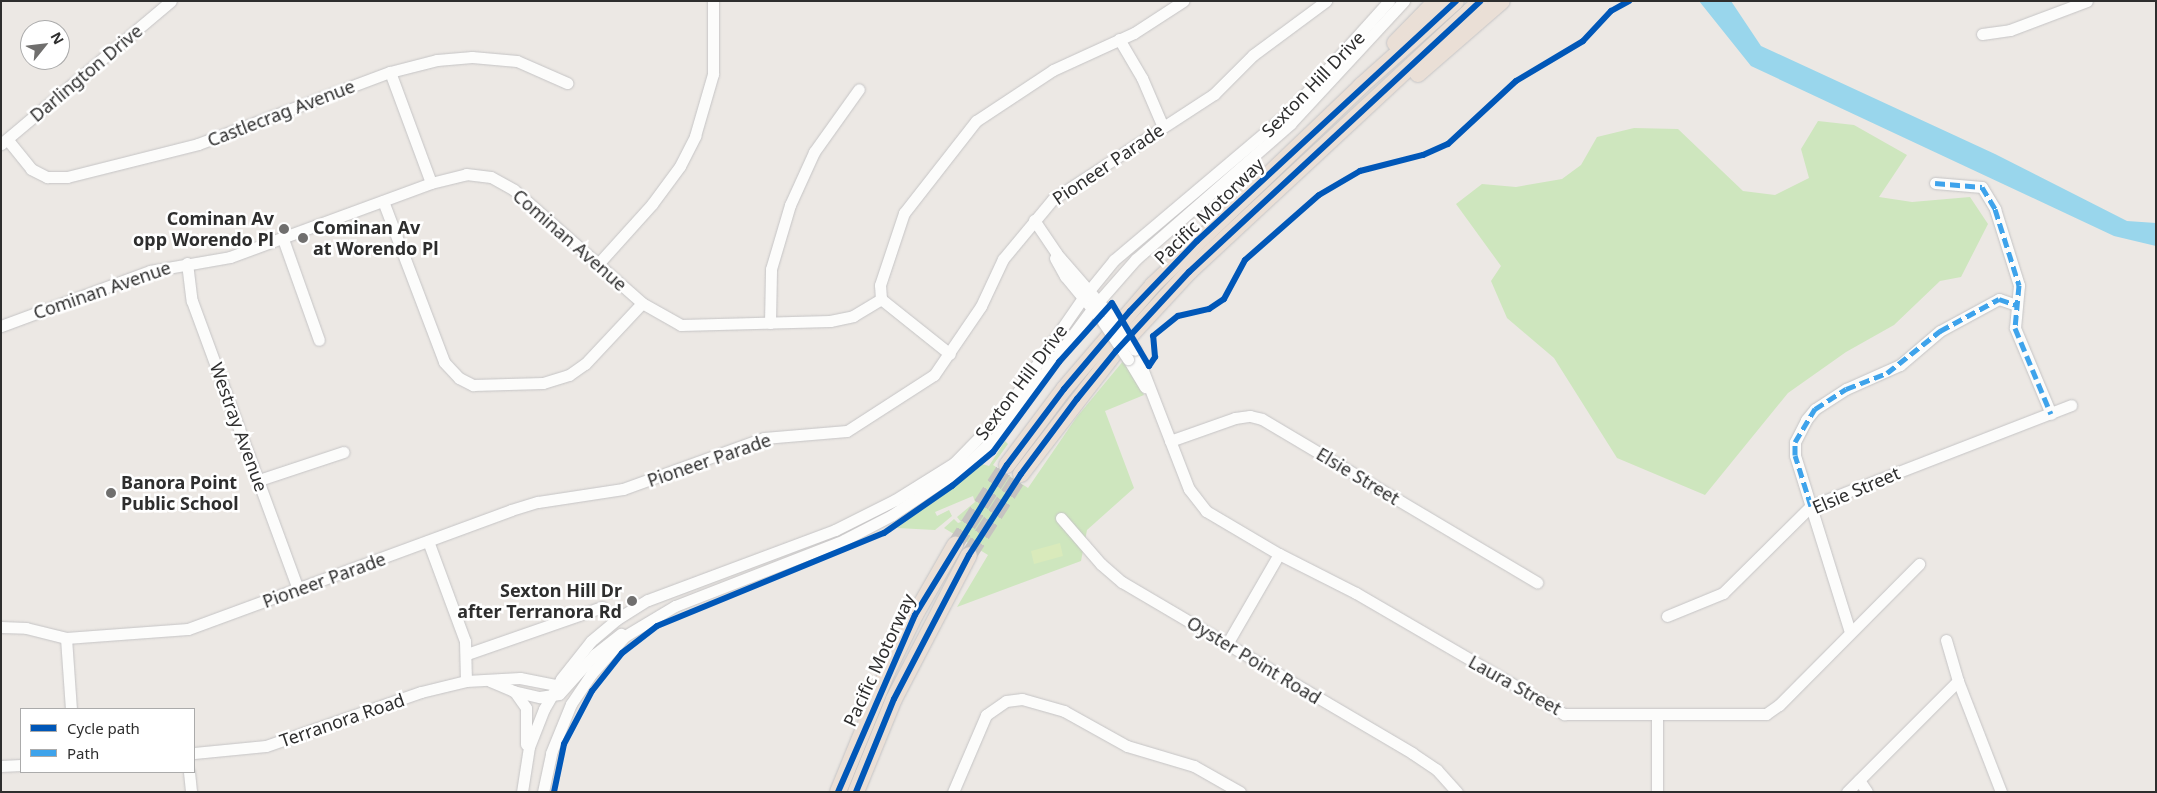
<!DOCTYPE html>
<style>
body{margin:0}
#map{position:relative;width:2157px;height:793px;overflow:hidden;background:#ece8e4;font-family:"Noto Sans",sans-serif}
div>[style]{position:absolute}
[style*='--x']{left:calc(var(--x)*1px);top:calc(var(--y)*1px);width:calc(var(--w)*1px);rotate:calc(var(--a)*1deg)}
.green>*{inset:0;background:#cee6be}
.pitch>*{inset:0;background:#d9eabb}
.water>*{inset:0;background:#99d6ec}
.highway-tunnel>*{height:16px;margin-top:-8px;transform-origin:0;background:repeating-linear-gradient(90deg,#c6c3c0 0 16px,transparent 0 24px)}
.roads{filter:drop-shadow(0 0 1px #c5c4c5) drop-shadow(0 0 1px #c5c4c5)}
.minor>*{height:11px;margin:-5.5px;padding:0 5.5px;transform-origin:5.5px;border-radius:5.5px;background:#fcfcfb}
.highway>*{height:16px;margin:-8px;padding:0 8px;transform-origin:8px;border-radius:8px;background:#eadfd6}
.bridges{filter:drop-shadow(0 0 1px #c5c4c5) drop-shadow(0 0 1px #c5c4c5)}
.minor-bridge>*{height:11px;margin:-5.5px;padding:0 5.5px;transform-origin:5.5px;border-radius:5.5px;background:#fcfcfb}
.quiet>*{height:5px;margin-top:-2.5px;transform-origin:0;background:repeating-linear-gradient(90deg,#3ea3eb 0 10px,transparent 0 15px)}
.cycleway>*{height:6px;margin:-3px;padding:0 3px;transform-origin:3px;border-radius:3px;background:#0057b8}
.dots>*{width:14px;height:14px;translate:-50% -50%;box-sizing:border-box;border:2px solid #fff;border-radius:50%}
span{translate:-50% -50%;white-space:nowrap;text-align:center;line-height:1.15;-webkit-text-stroke:5px #fff;paint-order:stroke}
.street-label{font-size:18px;color:#2e2e2e}
.poi-label{font-size:18px;color:#2e2e2e;font-weight:700}
.right{translate:-100% -50%;text-align:right}
.left{translate:0 -50%;text-align:left}
.frame{position:absolute;inset:0;border:2px solid #2e2e2e;pointer-events:none}
.legend{position:absolute;left:20px;top:708px;width:175px;height:65px;box-sizing:border-box;background:#fff;border:1px solid #ababab;margin:0;padding:6px 9px;list-style:none;font-size:15px;color:#2e2e2e}
.legend li{display:flex;align-items:center;gap:10px;height:25px}
.legend b{width:25px;border:1px solid #ababab}
.north{position:absolute;left:20px;top:20px;width:50px;height:50px;box-sizing:border-box;background:#fff;border:1px solid #ababab;border-radius:50%;rotate:61deg;font-size:14px;font-weight:700;line-height:20px;text-align:center;color:#2e2e2e}
.north::after{content:'';display:block;margin:auto;width:18px;height:22px;background:#706f6e;clip-path:polygon(50% 0,100% 100%,50% 72%,0 100%)}
</style>
<div id="map">
<div class="green">
<i style="clip-path:polygon(1818px 121px,1854px 125px,1907px 155px,1879px 197px,1912px 202px,1970px 197px,1988px 224px,1961px 277px,1940px 281px,1894px 325px,1846px 352px,1788px 393px,1705px 495px,1617px 458px,1554px 358px,1507px 318px,1491px 281px,1501px 266px,1456px 204px,1482px 184px,1516px 187px,1562px 179px,1581px 165px,1597px 137px,1634px 128px,1678px 129px,1743px 191px,1775px 195px,1809px 178px,1801px 149px)"></i>
<i style="clip-path:polygon(1124px 360px,1144px 395px,1105px 411px,1134px 488px,1087px 530px,1081px 561px,957px 607px,988px 555px,944px 528px,954px 519px,958px 523px,961px 522px,957px 517px,975px 502px,973px 496px,935px 512px,937px 516px,949px 510px,952px 516px,935px 530px,897px 528px,982px 464px,989px 466px,1005px 441px,1008px 444px,993px 465px,1028px 488px,1076px 418px)"></i>
</div>
<div class="pitch">
<i style="clip-path:polygon(1060px 543px,1063px 556px,1034px 564px,1031px 551px)"></i>
</div>
<div class="water">
<i style="clip-path:polygon(1699px 1px,1731px 1px,1761px 46px,1995px 154px,2127px 221px,2156px 223px,2156px 246px,2114px 236px,1751px 66px)"></i>
</div>
<div class="highway-tunnel">
<i style="--x:955;--y:545;--w:95;--a:-57"></i>
<i style="--x:969;--y:555;--w:96;--a:-57.3"></i>
</div>
<div class="roads">
<div class="minor">
<i style="--x:1982;--y:34;--w:28;--a:-8"></i>
<i style="--x:2010;--y:30;--w:82;--a:-20.6"></i>
<i style="--x:1119;--y:39;--w:45;--a:59.5"></i>
<i style="--x:1142;--y:78;--w:53;--a:66.8"></i>
<i style="--x:390;--y:72;--w:118;--a:69.7"></i>
<i style="--x:7;--y:139;--w:38;--a:51"></i>
<i style="--x:31;--y:169;--w:18;--a:27"></i>
<i style="--x:47;--y:177;--w:20;--a:0"></i>
<i style="--x:67;--y:177;--w:135;--a:-14.1"></i>
<i style="--x:198;--y:144;--w:205;--a:-20.6"></i>
<i style="--x:390;--y:72;--w:49;--a:-14.3"></i>
<i style="--x:437;--y:60;--w:35;--a:-5"></i>
<i style="--x:472;--y:57;--w:45;--a:5.1"></i>
<i style="--x:517;--y:61;--w:55;--a:23.7"></i>
<i style="--x:1;--y:144;--w:222;--a:-40.1"></i>
<i style="--x:1935;--y:183;--w:47;--a:4.9"></i>
<i style="--x:1982;--y:187;--w:26;--a:59"></i>
<i style="--x:1995;--y:209;--w:80;--a:72.5"></i>
<i style="--x:2019;--y:285;--w:43;--a:95.3"></i>
<i style="--x:2015;--y:328;--w:93;--a:67.3"></i>
<i style="--x:383;--y:201;--w:172;--a:69.2"></i>
<i style="--x:444;--y:362;--w:22;--a:47"></i>
<i style="--x:459;--y:378;--w:16;--a:27"></i>
<i style="--x:473;--y:385;--w:70;--a:-1.6"></i>
<i style="--x:543;--y:383;--w:27;--a:-17"></i>
<i style="--x:569;--y:375;--w:19;--a:-35"></i>
<i style="--x:585;--y:364;--w:83;--a:-46.9"></i>
<i style="--x:1034;--y:220;--w:40;--a:56"></i>
<i style="--x:1056;--y:253;--w:81;--a:49"></i>
<i style="--x:283;--y:239;--w:107;--a:70.4"></i>
<i style="--x:1055;--y:258;--w:21;--a:61"></i>
<i style="--x:1065;--y:276;--w:60;--a:50.4"></i>
<i style="--x:187;--y:263;--w:38;--a:83"></i>
<i style="--x:192;--y:301;--w:307;--a:69.8"></i>
<i style="--x:598;--y:264;--w:81;--a:-48"></i>
<i style="--x:652;--y:204;--w:47;--a:-53.6"></i>
<i style="--x:680;--y:166;--w:34;--a:-63"></i>
<i style="--x:695;--y:136;--w:65;--a:-73.8"></i>
<i style="--x:713;--y:74;--w:73;--a:-90"></i>
<i style="--x:881;--y:299;--w:14;--a:-94"></i>
<i style="--x:880;--y:285;--w:76;--a:-71.6"></i>
<i style="--x:904;--y:213;--w:117;--a:-52"></i>
<i style="--x:976;--y:121;--w:92;--a:-33.5"></i>
<i style="--x:1053;--y:70;--w:89;--a:-24.6"></i>
<i style="--x:1134;--y:33;--w:59;--a:-33.1"></i>
<i style="--x:881;--y:299;--w:88;--a:38.6"></i>
<i style="--x:770;--y:323;--w:54;--a:-88.9"></i>
<i style="--x:771;--y:269;--w:67;--a:-73.5"></i>
<i style="--x:790;--y:205;--w:58;--a:-65.6"></i>
<i style="--x:814;--y:152;--w:77;--a:-54.5"></i>
<i style="--x:1;--y:326;--w:159;--a:-20.3"></i>
<i style="--x:150;--y:271;--w:81;--a:-9.9"></i>
<i style="--x:230;--y:257;--w:214;--a:-20.2"></i>
<i style="--x:431;--y:183;--w:36;--a:-14"></i>
<i style="--x:466;--y:174;--w:25;--a:7"></i>
<i style="--x:491;--y:177;--w:26;--a:29"></i>
<i style="--x:514;--y:190;--w:171;--a:41.4"></i>
<i style="--x:642;--y:303;--w:45;--a:29.4"></i>
<i style="--x:681;--y:325;--w:149;--a:-1.5"></i>
<i style="--x:830;--y:321;--w:24;--a:-12"></i>
<i style="--x:853;--y:316;--w:33;--a:-31"></i>
<i style="--x:1135;--y:350;--w:149;--a:68.8"></i>
<i style="--x:1189;--y:489;--w:28;--a:52"></i>
<i style="--x:1206;--y:511;--w:85;--a:30.5"></i>
<i style="--x:1279;--y:554;--w:86;--a:26.9"></i>
<i style="--x:1356;--y:593;--w:241;--a:30.2"></i>
<i style="--x:1564;--y:714;--w:202;--a:0"></i>
<i style="--x:1766;--y:714;--w:16;--a:-35"></i>
<i style="--x:1779;--y:705;--w:199;--a:-45.2"></i>
<i style="--x:1128;--y:359;--w:33;--a:59"></i>
<i style="--x:1170;--y:441;--w:69;--a:-19.5"></i>
<i style="--x:1235;--y:418;--w:15;--a:-8"></i>
<i style="--x:1250;--y:416;--w:12;--a:14"></i>
<i style="--x:1262;--y:419;--w:320;--a:30.7"></i>
<i style="--x:259;--y:480;--w:89;--a:-18.4"></i>
<i style="--x:1061;--y:518;--w:61;--a:49"></i>
<i style="--x:1101;--y:564;--w:28;--a:41"></i>
<i style="--x:1122;--y:582;--w:337;--a:30.5"></i>
<i style="--x:1412;--y:753;--w:30;--a:34"></i>
<i style="--x:1437;--y:770;--w:30;--a:48"></i>
<i style="--x:428;--y:541;--w:107;--a:69.7"></i>
<i style="--x:465;--y:641;--w:40;--a:88.6"></i>
<i style="--x:1667;--y:616;--w:61;--a:-22.3"></i>
<i style="--x:1723;--y:593;--w:124;--a:-44.7"></i>
<i style="--x:1811;--y:506;--w:279;--a:-21.2"></i>
<i style="--x:1;--y:627;--w:25;--a:2"></i>
<i style="--x:26;--y:628;--w:41;--a:14"></i>
<i style="--x:66;--y:638;--w:122;--a:-4.2"></i>
<i style="--x:188;--y:629;--w:344;--a:-20.2"></i>
<i style="--x:511;--y:510;--w:28;--a:-17"></i>
<i style="--x:538;--y:502;--w:86;--a:-8.7"></i>
<i style="--x:623;--y:489;--w:150;--a:-19.9"></i>
<i style="--x:764;--y:438;--w:83;--a:-4.8"></i>
<i style="--x:847;--y:431;--w:103;--a:-32.8"></i>
<i style="--x:934;--y:375;--w:83;--a:-55.7"></i>
<i style="--x:981;--y:306;--w:52;--a:-64.9"></i>
<i style="--x:1003;--y:259;--w:78;--a:-50.2"></i>
<i style="--x:1053;--y:199;--w:192;--a:-33.1"></i>
<i style="--x:1214;--y:94;--w:55;--a:-45"></i>
<i style="--x:1253;--y:55;--w:91;--a:-36.5"></i>
<i style="--x:1850;--y:632;--w:185;--a:-107.3"></i>
<i style="--x:1795;--y:455;--w:13;--a:-90"></i>
<i style="--x:1795;--y:442;--w:25;--a:-63"></i>
<i style="--x:1806;--y:420;--w:14;--a:-51"></i>
<i style="--x:1815;--y:409;--w:37;--a:-33"></i>
<i style="--x:1846;--y:389;--w:59;--a:-24"></i>
<i style="--x:1900;--y:365;--w:52;--a:-40.4"></i>
<i style="--x:1940;--y:331;--w:67;--a:-28.5"></i>
<i style="--x:1999;--y:299;--w:18;--a:19"></i>
<i style="--x:66;--y:638;--w:71;--a:86"></i>
<i style="--x:1946;--y:640;--w:43;--a:73.7"></i>
<i style="--x:1958;--y:681;--w:119;--a:68.8"></i>
<i style="--x:1227;--y:644;--w:104;--a:-60"></i>
<i style="--x:467;--y:654;--w:143;--a:-19.2"></i>
<i style="--x:490;--y:681;--w:25;--a:23"></i>
<i style="--x:513;--y:691;--w:28;--a:13"></i>
<i style="--x:540;--y:697;--w:19;--a:-9"></i>
<i style="--x:559;--y:694;--w:54;--a:-48"></i>
<i style="--x:595;--y:654;--w:33;--a:-38"></i>
<i style="--x:515;--y:692;--w:19;--a:55"></i>
<i style="--x:526;--y:708;--w:36;--a:90"></i>
<i style="--x:1657;--y:715;--w:77;--a:90"></i>
<i style="--x:194;--y:753;--w:72;--a:-5.6"></i>
<i style="--x:266;--y:746;--w:164;--a:-19.2"></i>
<i style="--x:421;--y:692;--w:46;--a:-13.7"></i>
<i style="--x:466;--y:681;--w:54;--a:-3.2"></i>
<i style="--x:520;--y:678;--w:37;--a:11"></i>
<i style="--x:1;--y:766;--w:20;--a:-3"></i>
<i style="--x:189;--y:772;--w:20;--a:84"></i>
<i style="--x:1859;--y:780;--w:14;--a:56"></i>
<i style="--x:522;--y:792;--w:46;--a:-81.2"></i>
<i style="--x:529;--y:747;--w:41;--a:-68.5"></i>
<i style="--x:544;--y:709;--w:34;--a:-60"></i>
<i style="--x:561;--y:679;--w:48;--a:-51.7"></i>
<i style="--x:591;--y:641;--w:34;--a:-40"></i>
<i style="--x:617;--y:619;--w:36;--a:-32"></i>
<i style="--x:648;--y:600;--w:200;--a:-20.5"></i>
<i style="--x:835;--y:530;--w:67;--a:-26.6"></i>
<i style="--x:895;--y:500;--w:70;--a:-32.1"></i>
<i style="--x:954;--y:463;--w:71;--a:-45.6"></i>
<i style="--x:1004;--y:412;--w:139;--a:-55.3"></i>
<i style="--x:1083;--y:298;--w:49;--a:-50.8"></i>
<i style="--x:1114;--y:260;--w:228;--a:-40.2"></i>
<i style="--x:1288;--y:113;--w:151;--a:-48"></i>
<i style="--x:543;--y:792;--w:40;--a:-78"></i>
<i style="--x:551;--y:753;--w:53;--a:-67.8"></i>
<i style="--x:571;--y:704;--w:37;--a:-56"></i>
<i style="--x:592;--y:673;--w:50;--a:-48.3"></i>
<i style="--x:625;--y:636;--w:58;--a:-31"></i>
<i style="--x:675;--y:606;--w:181;--a:-21.3"></i>
<i style="--x:844;--y:540;--w:54;--a:-27.5"></i>
<i style="--x:892;--y:515;--w:88;--a:-33.9"></i>
<i style="--x:965;--y:466;--w:48;--a:-43.3"></i>
<i style="--x:1000;--y:433;--w:154;--a:-53.4"></i>
<i style="--x:1092;--y:309;--w:67;--a:-48.7"></i>
<i style="--x:1136;--y:259;--w:205;--a:-41.2"></i>
<i style="--x:1290;--y:124;--w:168;--a:-47.2"></i>
<i style="--x:953;--y:792;--w:84;--a:-66.8"></i>
<i style="--x:986;--y:715;--w:24;--a:-35"></i>
<i style="--x:1006;--y:701;--w:16;--a:-7"></i>
<i style="--x:1022;--y:699;--w:44;--a:15.9"></i>
<i style="--x:1064;--y:711;--w:72;--a:29.1"></i>
<i style="--x:1127;--y:746;--w:70;--a:16.6"></i>
<i style="--x:1194;--y:766;--w:53;--a:29.5"></i>
<i style="--x:1847;--y:792;--w:157;--a:-45"></i>
</div>
<div class="highway">
<i style="--x:1395;--y:43;--w:59;--a:-45.7"></i>
<i style="--x:1418;--y:74;--w:111;--a:-41"></i>
<i style="--x:1007;--y:465;--w:95;--a:-53.1"></i>
<i style="--x:1064;--y:389;--w:137;--a:-49.4"></i>
<i style="--x:1153;--y:285;--w:288;--a:-43.7"></i>
<i style="--x:1361;--y:86;--w:127;--a:-41.8"></i>
<i style="--x:1021;--y:474;--w:155;--a:-52.3"></i>
<i style="--x:1116;--y:351;--w:108;--a:-47.3"></i>
<i style="--x:1189;--y:272;--w:398;--a:-42.9"></i>
<i style="--x:838;--y:792;--w:130;--a:-67.8"></i>
<i style="--x:887;--y:672;--w:64;--a:-63.8"></i>
<i style="--x:915;--y:615;--w:81;--a:-60.3"></i>
<i style="--x:856;--y:792;--w:100;--a:-67.8"></i>
<i style="--x:894;--y:699;--w:162;--a:-62.5"></i>
</div>
</div>
<div class="bridges">
<div class="minor-bridge">
<i style="--x:1109;--y:314;--w:44;--a:54.2"></i>
<i style="--x:1103;--y:322;--w:45;--a:56"></i>
</div>
</div>
<div class="quiet">
<i style="--x:1935;--y:183;--w:47;--a:4.9"></i>
<i style="--x:1982;--y:187;--w:26;--a:59"></i>
<i style="--x:1995;--y:209;--w:80;--a:72.5"></i>
<i style="--x:2019;--y:285;--w:43;--a:95.3"></i>
<i style="--x:2015;--y:328;--w:93;--a:67.3"></i>
<i style="--x:1811;--y:506;--w:53;--a:-107.4"></i>
<i style="--x:1795;--y:455;--w:13;--a:-90"></i>
<i style="--x:1795;--y:442;--w:39;--a:-59"></i>
<i style="--x:1815;--y:409;--w:37;--a:-33"></i>
<i style="--x:1846;--y:389;--w:44;--a:-21.3"></i>
<i style="--x:1887;--y:373;--w:68;--a:-38.4"></i>
<i style="--x:1940;--y:331;--w:67;--a:-28.5"></i>
<i style="--x:1999;--y:299;--w:18;--a:19"></i>
</div>
<div class="cycleway">
<i style="--x:554;--y:792;--w:49;--a:-78.2"></i>
<i style="--x:564;--y:744;--w:60;--a:-62.2"></i>
<i style="--x:592;--y:691;--w:48;--a:-51.7"></i>
<i style="--x:622;--y:653;--w:44;--a:-37.6"></i>
<i style="--x:657;--y:626;--w:245;--a:-22.3"></i>
<i style="--x:884;--y:533;--w:83;--a:-34.7"></i>
<i style="--x:952;--y:486;--w:53;--a:-39.7"></i>
<i style="--x:993;--y:452;--w:112;--a:-53.7"></i>
<i style="--x:1059;--y:362;--w:79;--a:-48.1"></i>
<i style="--x:1112;--y:303;--w:73;--a:59.6"></i>
<i style="--x:1149;--y:366;--w:11;--a:-56"></i>
<i style="--x:1155;--y:357;--w:21;--a:-95"></i>
<i style="--x:1153;--y:336;--w:32;--a:-39"></i>
<i style="--x:1178;--y:316;--w:32;--a:-13"></i>
<i style="--x:1209;--y:309;--w:18;--a:-34"></i>
<i style="--x:1224;--y:299;--w:44;--a:-61.7"></i>
<i style="--x:1245;--y:260;--w:98;--a:-41.3"></i>
<i style="--x:1319;--y:195;--w:48;--a:-30.3"></i>
<i style="--x:1360;--y:171;--w:65;--a:-14.3"></i>
<i style="--x:1423;--y:155;--w:27;--a:-24"></i>
<i style="--x:1448;--y:144;--w:93;--a:-42.8"></i>
<i style="--x:1516;--y:81;--w:78;--a:-30.8"></i>
<i style="--x:1583;--y:41;--w:41;--a:-47"></i>
<i style="--x:1611;--y:11;--w:21;--a:-29"></i>
<i style="--x:838;--y:792;--w:193;--a:-66.5"></i>
<i style="--x:915;--y:615;--w:176;--a:-58.5"></i>
<i style="--x:1007;--y:465;--w:95;--a:-53.1"></i>
<i style="--x:1064;--y:389;--w:102;--a:-49.8"></i>
<i style="--x:1130;--y:311;--w:97;--a:-46.3"></i>
<i style="--x:1197;--y:241;--w:353;--a:-42.8"></i>
<i style="--x:856;--y:792;--w:100;--a:-67.8"></i>
<i style="--x:894;--y:699;--w:162;--a:-62.5"></i>
<i style="--x:969;--y:555;--w:96;--a:-57.3"></i>
<i style="--x:1021;--y:474;--w:94;--a:-53.3"></i>
<i style="--x:1077;--y:399;--w:62;--a:-50.9"></i>
<i style="--x:1116;--y:351;--w:108;--a:-47.3"></i>
<i style="--x:1189;--y:272;--w:398;--a:-42.9"></i>
</div>
<div class="dots">
<i style="left:284px;top:229px;background:#706f6e"></i>
<i style="left:303px;top:238px;background:#706f6e"></i>
<i style="left:111px;top:493px;background:#706f6e"></i>
<i style="left:632px;top:601px;background:#706f6e"></i>
</div>
<div class="street-label">
<span style="left:86px;top:73px;rotate:-40deg">Darlington Drive</span>
<span style="left:1313px;top:84px;rotate:-46deg">Sexton Hill Drive</span>
<span style="left:281px;top:113px;rotate:-21deg">Castlecrag Avenue</span>
<span style="left:1108px;top:164px;rotate:-34deg">Pioneer Parade</span>
<span style="left:1209px;top:211px;rotate:-44deg">Pacific Motorway</span>
<span style="left:570px;top:240px;rotate:41deg">Cominan Avenue</span>
<span style="left:102px;top:290px;rotate:-19deg">Cominan Avenue</span>
<span style="left:1021px;top:382px;rotate:-53deg">Sexton Hill Drive</span>
<span style="left:239px;top:427px;rotate:70deg">Westray Avenue</span>
<span style="left:709px;top:460px;rotate:-19deg">Pioneer Parade</span>
<span style="left:1358px;top:476px;rotate:31deg">Elsie Street</span>
<span style="left:1856px;top:490px;rotate:-23deg">Elsie Street</span>
<span style="left:324px;top:580px;rotate:-20deg">Pioneer Parade</span>
<span style="left:879px;top:660px;rotate:-65deg">Pacific Motorway</span>
<span style="left:1254px;top:660px;rotate:31deg">Oyster Point Road</span>
<span style="left:1515px;top:685px;rotate:29deg">Laura Street</span>
<span style="left:342px;top:720px;rotate:-19deg">Terranora Road</span>
</div>
<div class="poi-label">
<span class="right" style="left:274px;top:229px">Cominan Av<br>opp Worendo Pl</span>
<span class="left" style="left:313px;top:238px">Cominan Av<br>at Worendo Pl</span>
<span class="left" style="left:121px;top:493px">Banora Point<br>Public School</span>
<span class="right" style="left:622px;top:601px">Sexton Hill Dr<br>after Terranora Rd</span>
</div>
<div class="frame"></div>
<ul class="legend">
<li><b style="height:6px;background:#0057b8"></b>Cycle path</li>
<li><b style="height:6px;background:#3ea3eb"></b>Path</li>
</ul>
<div class="north">N</div>
</div>
